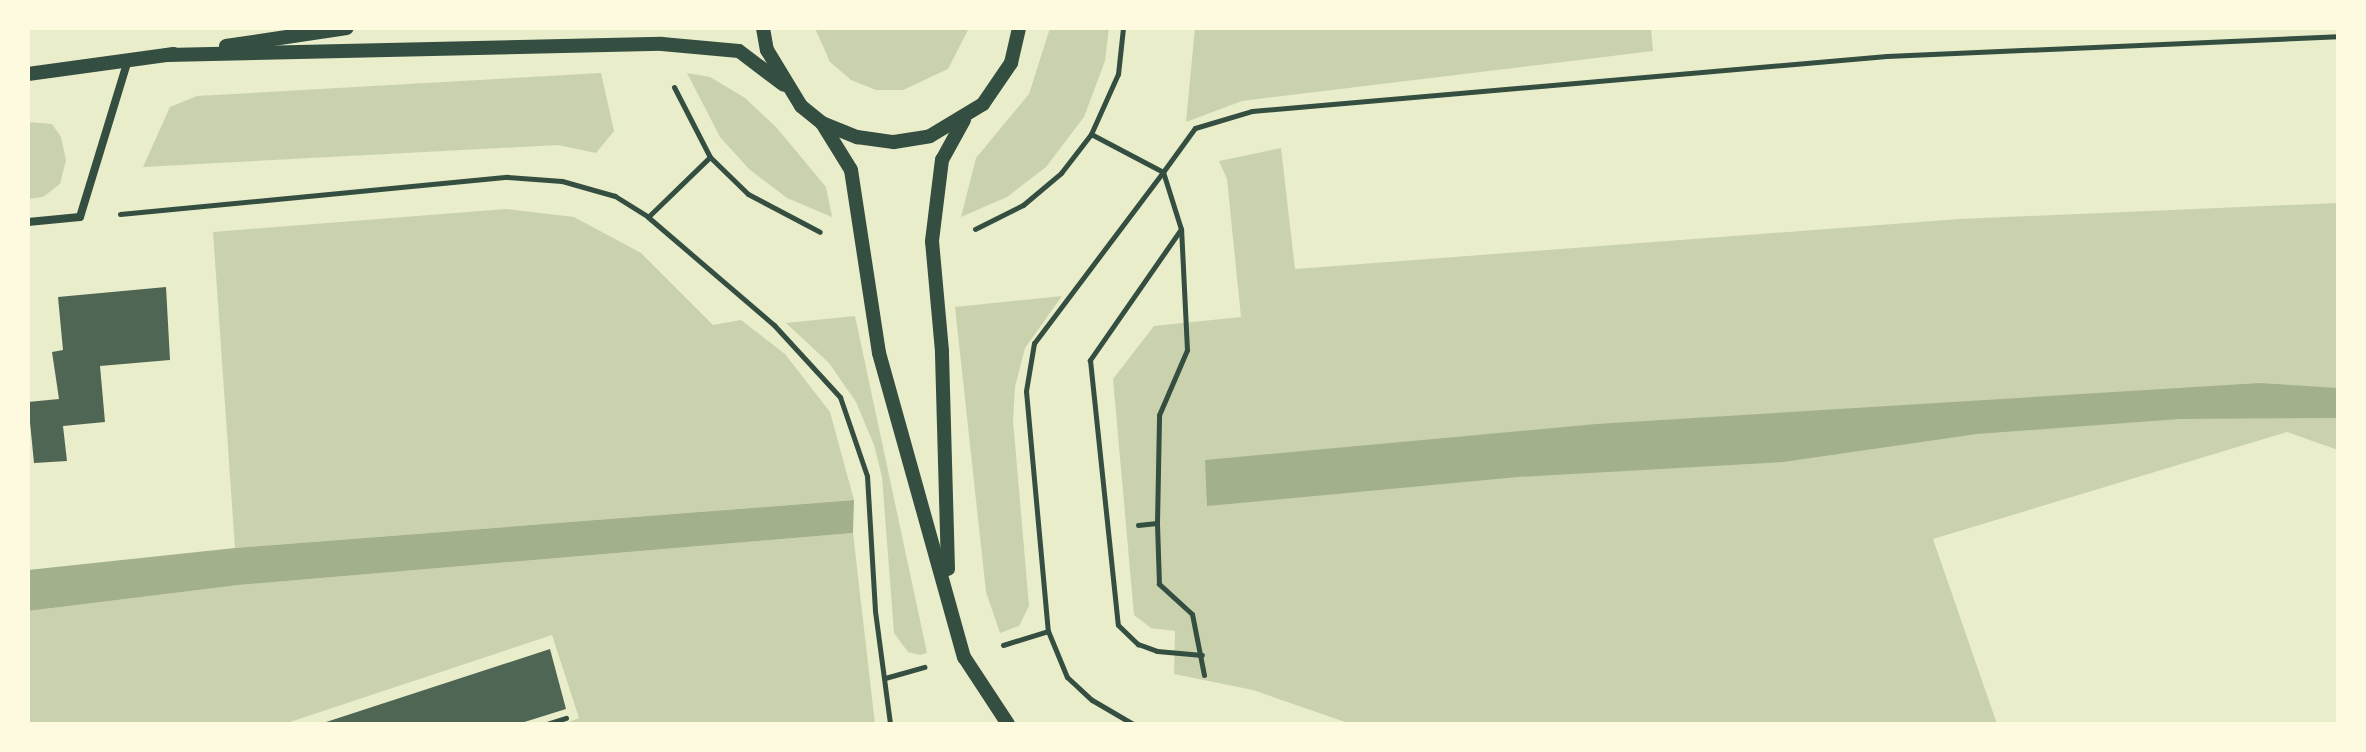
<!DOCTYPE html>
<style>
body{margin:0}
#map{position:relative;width:2366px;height:752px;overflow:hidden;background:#e9edc9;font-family:"DM Sans",sans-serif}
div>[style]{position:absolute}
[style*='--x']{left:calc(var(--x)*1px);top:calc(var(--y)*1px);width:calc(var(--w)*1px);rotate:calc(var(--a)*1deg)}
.green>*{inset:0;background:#cad2ad}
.water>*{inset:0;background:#a3b18a}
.building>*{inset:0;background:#4f6655}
.path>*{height:5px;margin:-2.5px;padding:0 2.5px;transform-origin:2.5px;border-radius:2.5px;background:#344e41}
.minor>*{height:8px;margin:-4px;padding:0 4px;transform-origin:4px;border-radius:4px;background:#344e41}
.tertiary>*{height:14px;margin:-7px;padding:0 7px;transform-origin:7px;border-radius:7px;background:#344e41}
span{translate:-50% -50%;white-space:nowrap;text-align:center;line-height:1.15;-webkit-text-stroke:8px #fefae0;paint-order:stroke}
.frame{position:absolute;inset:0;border:30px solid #fefae0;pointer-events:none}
</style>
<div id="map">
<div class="green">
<i style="clip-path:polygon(815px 28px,969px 28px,948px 69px,903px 90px,876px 90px,851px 80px,830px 62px)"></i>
<i style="clip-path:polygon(1050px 28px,1109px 28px,1105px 61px,1084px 117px,1046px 167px,1007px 197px,961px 217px,976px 158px,1029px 94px)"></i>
<i style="clip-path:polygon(1195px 28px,1651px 28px,1653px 51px,1242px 101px,1186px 122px)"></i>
<i style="clip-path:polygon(601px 73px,614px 131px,596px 153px,558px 145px,143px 167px,170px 107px,197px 96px)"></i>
<i style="clip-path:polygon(687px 73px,710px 77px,745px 98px,776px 127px,826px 187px,832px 217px,787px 198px,749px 169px,720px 137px)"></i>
<i style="clip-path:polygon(28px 122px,52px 124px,61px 137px,66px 160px,60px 184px,43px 197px,28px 199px)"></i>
<i style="clip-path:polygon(1281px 148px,1295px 269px,1959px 219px,2338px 203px,2338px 450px,2287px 432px,1933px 539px,1997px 724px,1351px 724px,1253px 690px,1174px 674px,1175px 631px,1151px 628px,1134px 615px,1113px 379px,1154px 326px,1241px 317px,1227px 179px,1219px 161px)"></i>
<i style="clip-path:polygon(506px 209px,574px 217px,641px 253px,713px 325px,741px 320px,785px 354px,830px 412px,854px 500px,235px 548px,213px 232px)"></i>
<i style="clip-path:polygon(1062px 296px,1025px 348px,1015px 387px,1013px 420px,1029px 606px,1019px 626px,1000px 633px,986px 592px,955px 307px)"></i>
<i style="clip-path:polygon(855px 316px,927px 653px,920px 655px,908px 652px,894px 633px,882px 477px,874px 445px,856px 402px,829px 363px,786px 323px)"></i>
<i style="clip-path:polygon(853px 533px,875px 724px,564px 724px,579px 718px,552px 635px,284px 724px,28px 724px,28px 611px,239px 585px)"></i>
</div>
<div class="water">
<i style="clip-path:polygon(2260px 383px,2338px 388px,2338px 418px,2179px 419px,1977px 434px,1783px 462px,1518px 477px,1207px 506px,1205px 460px,1596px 424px)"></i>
<i style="clip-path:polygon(854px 500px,853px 533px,239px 585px,28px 611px,28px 570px,235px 548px)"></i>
</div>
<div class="building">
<i style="clip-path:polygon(166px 287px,170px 360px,100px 366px,105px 422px,63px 426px,67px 461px,34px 463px,28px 402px,59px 399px,52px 352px,63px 350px,58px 297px)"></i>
<i style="clip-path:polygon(550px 649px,566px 709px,518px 724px,320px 724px)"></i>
</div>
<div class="path">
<i style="--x:674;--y:87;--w:79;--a:62.8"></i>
<i style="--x:710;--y:157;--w:53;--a:44.2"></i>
<i style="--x:748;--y:194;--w:81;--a:27.8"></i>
<i style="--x:1091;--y:134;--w:81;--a:27.8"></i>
<i style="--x:1163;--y:172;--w:214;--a:127"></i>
<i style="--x:1034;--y:343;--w:49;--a:99.5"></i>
<i style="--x:1026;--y:391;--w:241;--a:84.8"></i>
<i style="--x:1048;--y:631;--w:50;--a:67.6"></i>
<i style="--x:1067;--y:677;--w:34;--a:43"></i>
<i style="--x:1092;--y:700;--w:48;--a:30.3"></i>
<i style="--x:120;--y:214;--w:389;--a:-5.5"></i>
<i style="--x:507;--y:177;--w:55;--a:4.2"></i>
<i style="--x:562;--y:181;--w:55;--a:15.8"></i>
<i style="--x:615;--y:196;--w:39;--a:32"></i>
<i style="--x:648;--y:217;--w:166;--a:40.6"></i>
<i style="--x:774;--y:325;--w:98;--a:47.5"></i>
<i style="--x:840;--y:397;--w:83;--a:71.1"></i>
<i style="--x:867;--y:476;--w:135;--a:86.6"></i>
<i style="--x:875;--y:611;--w:114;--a:82.4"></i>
<i style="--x:648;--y:217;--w:86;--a:-44.1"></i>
<i style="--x:975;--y:229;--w:54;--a:-26.6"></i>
<i style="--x:1023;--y:205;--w:50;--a:-40.1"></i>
<i style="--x:1061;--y:173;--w:49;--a:-52.4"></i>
<i style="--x:1091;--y:134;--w:66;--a:-65.8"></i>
<i style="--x:1118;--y:74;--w:46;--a:-83.8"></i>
<i style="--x:1181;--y:229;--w:160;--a:124.8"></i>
<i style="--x:1090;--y:360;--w:266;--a:84"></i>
<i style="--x:1118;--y:625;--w:28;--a:44"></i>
<i style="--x:1138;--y:644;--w:20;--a:20"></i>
<i style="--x:1157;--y:651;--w:45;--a:5.1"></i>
<i style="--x:1138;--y:525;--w:19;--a:-6"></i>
<i style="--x:1003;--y:645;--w:47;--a:-17.3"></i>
<i style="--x:1204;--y:675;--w:62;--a:-101.1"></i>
<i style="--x:1192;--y:614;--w:45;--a:-137.7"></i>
<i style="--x:1159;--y:584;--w:61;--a:-91.9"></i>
<i style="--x:1157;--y:523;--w:108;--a:-88.9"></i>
<i style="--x:1159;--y:415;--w:71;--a:-66.7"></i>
<i style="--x:1187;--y:350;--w:121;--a:-92.8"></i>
<i style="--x:1181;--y:229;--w:60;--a:-107.5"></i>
<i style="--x:1163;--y:172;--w:54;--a:-54"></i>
<i style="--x:1195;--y:128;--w:59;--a:-16.6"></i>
<i style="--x:1252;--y:111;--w:637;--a:-4.95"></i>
<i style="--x:1887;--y:56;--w:451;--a:-2.5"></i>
<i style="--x:885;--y:678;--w:41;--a:-15.8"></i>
<i style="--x:547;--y:724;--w:20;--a:-18"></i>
</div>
<div class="minor">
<i style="--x:28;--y:222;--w:52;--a:-5.5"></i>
<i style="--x:80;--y:217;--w:164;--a:-73"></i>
</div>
<div class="tertiary">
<i style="--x:763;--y:28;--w:22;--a:80"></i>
<i style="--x:767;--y:50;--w:66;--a:58.7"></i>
<i style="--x:801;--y:106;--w:27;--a:39"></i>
<i style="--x:822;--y:123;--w:38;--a:22"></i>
<i style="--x:857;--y:137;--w:37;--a:8"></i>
<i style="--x:894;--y:142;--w:36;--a:-9"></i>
<i style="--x:930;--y:136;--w:62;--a:-31.1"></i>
<i style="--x:983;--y:104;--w:50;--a:-55.7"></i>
<i style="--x:1011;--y:63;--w:36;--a:-77"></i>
<i style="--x:226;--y:46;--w:122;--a:-8.5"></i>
<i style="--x:167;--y:55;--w:495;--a:-1.3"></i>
<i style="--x:662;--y:44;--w:77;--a:5.2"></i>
<i style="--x:739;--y:51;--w:56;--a:37.1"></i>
<i style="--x:28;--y:74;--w:147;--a:-7.8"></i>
<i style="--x:822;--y:123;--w:55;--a:58.3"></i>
<i style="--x:851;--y:170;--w:185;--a:81.3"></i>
<i style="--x:879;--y:353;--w:316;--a:74.4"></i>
<i style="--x:964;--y:657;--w:80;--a:56.7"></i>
<i style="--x:948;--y:569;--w:218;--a:-91.6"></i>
<i style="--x:942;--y:351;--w:110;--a:-95.2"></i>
<i style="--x:932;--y:241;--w:82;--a:-83"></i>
<i style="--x:942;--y:160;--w:46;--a:-61.2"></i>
</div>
<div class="frame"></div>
</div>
